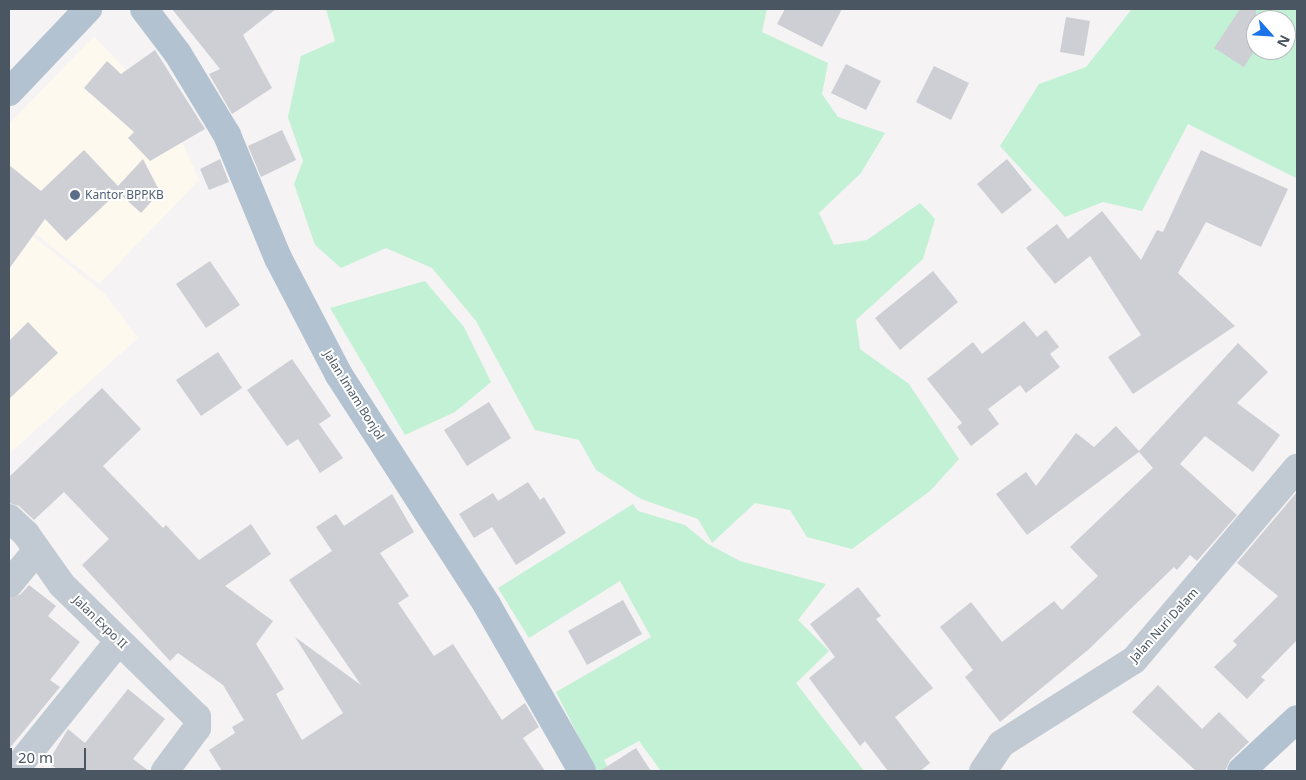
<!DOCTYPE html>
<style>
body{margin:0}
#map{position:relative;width:1306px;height:780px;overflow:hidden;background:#f5f3f3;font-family:"Noto Sans",sans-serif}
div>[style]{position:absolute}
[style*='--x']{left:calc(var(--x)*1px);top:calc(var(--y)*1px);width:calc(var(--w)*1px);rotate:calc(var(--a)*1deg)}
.commercial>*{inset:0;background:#fdf9ef}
.green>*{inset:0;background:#c3f1d5}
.building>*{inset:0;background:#cdcfd5}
.minor>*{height:28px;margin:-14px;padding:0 14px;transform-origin:14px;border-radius:14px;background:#c1cad2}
.major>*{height:28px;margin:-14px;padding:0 14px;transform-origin:14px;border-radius:14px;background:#b3c2d1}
.dots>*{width:14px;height:14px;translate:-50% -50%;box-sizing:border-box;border:2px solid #fff;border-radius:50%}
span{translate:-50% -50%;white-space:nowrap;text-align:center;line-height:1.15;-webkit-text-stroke:4px #fff;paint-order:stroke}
.service-label{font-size:12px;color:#4e5e75}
.left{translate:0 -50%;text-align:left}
.street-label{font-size:12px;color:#4a5661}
.frame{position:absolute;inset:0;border:10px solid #4a5661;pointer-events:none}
.north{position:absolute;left:1246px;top:10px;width:50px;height:50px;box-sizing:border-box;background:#fff;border:1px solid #b7bbc0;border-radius:50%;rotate:116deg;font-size:14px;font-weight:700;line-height:20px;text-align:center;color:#4a5661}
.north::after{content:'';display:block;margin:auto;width:18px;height:22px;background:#1a73e8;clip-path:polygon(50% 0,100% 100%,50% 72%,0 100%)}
.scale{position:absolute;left:10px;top:748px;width:76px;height:22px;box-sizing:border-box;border:2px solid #4a5661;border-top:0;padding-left:6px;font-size:15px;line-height:18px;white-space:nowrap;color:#4a5661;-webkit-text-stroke:4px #fff;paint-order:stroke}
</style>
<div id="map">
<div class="commercial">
<i style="clip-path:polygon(94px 36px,151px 97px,177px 131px,199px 180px,99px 284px,9px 213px,9px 124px)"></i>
<i style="clip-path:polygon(9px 217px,105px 294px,138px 338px,9px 454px)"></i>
</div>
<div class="green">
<i style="clip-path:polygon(326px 9px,767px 9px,762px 32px,828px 63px,822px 94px,838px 117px,885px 133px,861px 173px,819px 213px,834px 245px,867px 240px,920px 203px,935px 219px,923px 259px,856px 320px,860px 349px,909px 384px,959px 459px,930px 491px,852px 549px,807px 537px,790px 510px,755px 503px,712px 543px,698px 519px,641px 499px,596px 470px,579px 440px,535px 430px,476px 321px,432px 268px,386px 248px,341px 268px,315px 245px,294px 184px,303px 161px,288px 117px,301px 56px,335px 41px)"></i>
<i style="clip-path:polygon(evenodd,1132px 9px,1297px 9px,1296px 178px,1188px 124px,1142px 211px,1103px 202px,1065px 217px,1000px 146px,1039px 84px,1086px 67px,1132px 9px,1256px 20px,1286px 20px,1286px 50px,1256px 50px,1256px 20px)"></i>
<i style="clip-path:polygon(425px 281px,464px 327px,491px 382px,455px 412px,405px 435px,330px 308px)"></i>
<i style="clip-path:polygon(633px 504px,638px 511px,685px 525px,708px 544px,740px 561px,826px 584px,798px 620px,829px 651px,796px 683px,864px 771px,661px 771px,639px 741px,604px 760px,610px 771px,596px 771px,556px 692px,651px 637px,620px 581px,529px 638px,498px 588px)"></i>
</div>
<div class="building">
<i style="clip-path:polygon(172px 9px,276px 9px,243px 35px,272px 88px,232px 114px,209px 74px,220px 69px)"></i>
<i style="clip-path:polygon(785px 9px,842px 9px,822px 47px,777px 24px)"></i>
<i style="clip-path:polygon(1240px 9px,1256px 9px,1256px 48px,1244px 67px,1214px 48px)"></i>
<i style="clip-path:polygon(1066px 17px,1090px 21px,1084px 56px,1060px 52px)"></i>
<i style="clip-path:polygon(155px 50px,205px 129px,150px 161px,128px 138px,134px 132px,84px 88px,107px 61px,121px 74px)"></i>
<i style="clip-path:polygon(846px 64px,881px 81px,866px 110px,831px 93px)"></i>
<i style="clip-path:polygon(934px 66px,969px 83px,951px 120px,916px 102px)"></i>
<i style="clip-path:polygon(282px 130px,296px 160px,261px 177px,248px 146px)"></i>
<i style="clip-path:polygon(84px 150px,118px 186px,143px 159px,160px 192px,141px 213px,118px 192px,66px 241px,45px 219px,9px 269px,9px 165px,41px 191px)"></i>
<i style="clip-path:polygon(1201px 150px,1288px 189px,1261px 247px,1206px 222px,1178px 273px,1235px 326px,1133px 394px,1108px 357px,1141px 335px,1090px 256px,1055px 284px,1026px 248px,1057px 224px,1068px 239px,1102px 211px,1141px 260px,1157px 230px,1163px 232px)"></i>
<i style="clip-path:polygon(220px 159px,229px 182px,209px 190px,200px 169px)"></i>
<i style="clip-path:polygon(1007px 159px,1032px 190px,1002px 214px,977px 184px)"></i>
<i style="clip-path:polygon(210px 261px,240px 305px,206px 328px,176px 284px)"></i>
<i style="clip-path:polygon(933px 271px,958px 302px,900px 350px,875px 318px)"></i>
<i style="clip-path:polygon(1024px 321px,1037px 337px,1046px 330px,1059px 347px,1050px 354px,1060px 367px,1026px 393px,1020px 385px,988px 409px,999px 424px,971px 446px,957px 427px,962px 423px,927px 379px,973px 342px,982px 354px)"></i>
<i style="clip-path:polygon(28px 322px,58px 353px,9px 399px,9px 341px)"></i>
<i style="clip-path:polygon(1238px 343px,1268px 372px,1237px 403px,1280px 435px,1253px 472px,1205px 436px,1180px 464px,1237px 515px,1197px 561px,1190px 555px,1177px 570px,1174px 567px,1088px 650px,1000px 722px,965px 677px,973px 670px,940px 627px,971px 602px,1002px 642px,1054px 601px,1062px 610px,1098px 576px,1070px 547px,1153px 468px,1139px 452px,1027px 535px,996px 494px,1026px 472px,1036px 486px,1076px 433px,1094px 447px,1116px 426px,1139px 451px)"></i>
<i style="clip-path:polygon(218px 352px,242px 388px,201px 416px,176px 380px)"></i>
<i style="clip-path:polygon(292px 359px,331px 416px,319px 424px,343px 458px,320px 473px,298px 439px,287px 446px,247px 390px)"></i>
<i style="clip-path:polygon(102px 388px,141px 429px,103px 466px,163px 528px,166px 525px,199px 560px,251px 524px,271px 554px,225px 586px,273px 621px,256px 644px,284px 689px,276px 694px,302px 740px,343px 713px,295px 637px,361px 685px,289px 580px,332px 551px,316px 527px,336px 514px,344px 526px,392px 494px,414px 532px,380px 553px,409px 596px,398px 603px,434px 656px,453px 644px,502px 720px,525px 703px,539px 727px,523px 738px,545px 771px,222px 771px,209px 750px,235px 733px,232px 727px,244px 720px,223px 685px,178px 653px,170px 661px,82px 565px,109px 539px,64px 492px,34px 520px,19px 506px,9px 503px,9px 477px)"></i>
<i style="clip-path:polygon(489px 402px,511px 438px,467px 466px,444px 430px)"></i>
<i style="clip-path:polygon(528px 482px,540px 500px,544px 497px,566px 533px,516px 565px,492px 527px,474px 538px,459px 514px,493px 493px,498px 501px)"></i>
<i style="clip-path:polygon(1297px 492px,1297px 640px,1261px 677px,1265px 680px,1247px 699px,1214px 667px,1237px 645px,1233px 641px,1278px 596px,1237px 563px)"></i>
<i style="clip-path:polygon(29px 585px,56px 606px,48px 616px,80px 642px,50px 680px,60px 687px,9px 749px,9px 599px,21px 594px)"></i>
<i style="clip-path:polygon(858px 587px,881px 616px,876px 619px,933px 688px,895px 717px,930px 763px,920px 771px,888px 771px,865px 741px,860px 746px,809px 678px,835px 657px,810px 624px)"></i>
<i style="clip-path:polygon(623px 600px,642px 634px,587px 665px,568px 631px)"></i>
<i style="clip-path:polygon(1158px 685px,1202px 729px,1219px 712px,1249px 742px,1230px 760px,1225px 771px,1196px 771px,1132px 712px)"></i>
<i style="clip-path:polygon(128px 689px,165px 719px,133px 759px,149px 771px,59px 771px,48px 762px,68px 729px,85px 743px)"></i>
<i style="clip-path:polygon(636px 748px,651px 771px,600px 771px)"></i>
</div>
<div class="minor">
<i style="--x:9;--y:518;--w:23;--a:43"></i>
<i style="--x:26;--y:534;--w:62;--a:54.8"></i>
<i style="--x:62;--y:585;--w:189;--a:44.4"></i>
<i style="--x:197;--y:717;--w:11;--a:90"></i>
<i style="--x:197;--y:728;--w:54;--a:126.7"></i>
<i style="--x:9;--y:584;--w:44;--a:-50.5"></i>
<i style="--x:14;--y:771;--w:167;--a:-51.1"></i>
<i style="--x:983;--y:771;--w:32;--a:-56"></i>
<i style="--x:1001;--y:744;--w:157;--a:-32.3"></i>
<i style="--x:1134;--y:660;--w:252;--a:-49.7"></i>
</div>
<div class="major">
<i style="--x:144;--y:9;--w:56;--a:52.9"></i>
<i style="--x:178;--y:54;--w:95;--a:58.8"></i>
<i style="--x:227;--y:135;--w:133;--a:67.5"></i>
<i style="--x:278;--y:258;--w:132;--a:62.5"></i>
<i style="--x:339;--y:375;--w:274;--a:57.2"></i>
<i style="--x:487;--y:605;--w:191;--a:60.2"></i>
<i style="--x:9;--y:92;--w:115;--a:-46.4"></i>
<i style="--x:1241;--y:771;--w:76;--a:-42.9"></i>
</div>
<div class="dots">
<i style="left:75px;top:195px;background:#5c6f8a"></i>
</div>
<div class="service-label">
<span class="left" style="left:85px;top:195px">Kantor BPPKB</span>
</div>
<div class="street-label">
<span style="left:354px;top:395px;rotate:58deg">Jalan Imam Bonjol</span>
<span style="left:100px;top:622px;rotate:44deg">Jalan Expo II</span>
<span style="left:1164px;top:625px;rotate:-48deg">Jalan Nuri Dalam</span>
</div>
<div class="frame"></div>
<div class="north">N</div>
<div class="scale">20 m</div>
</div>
